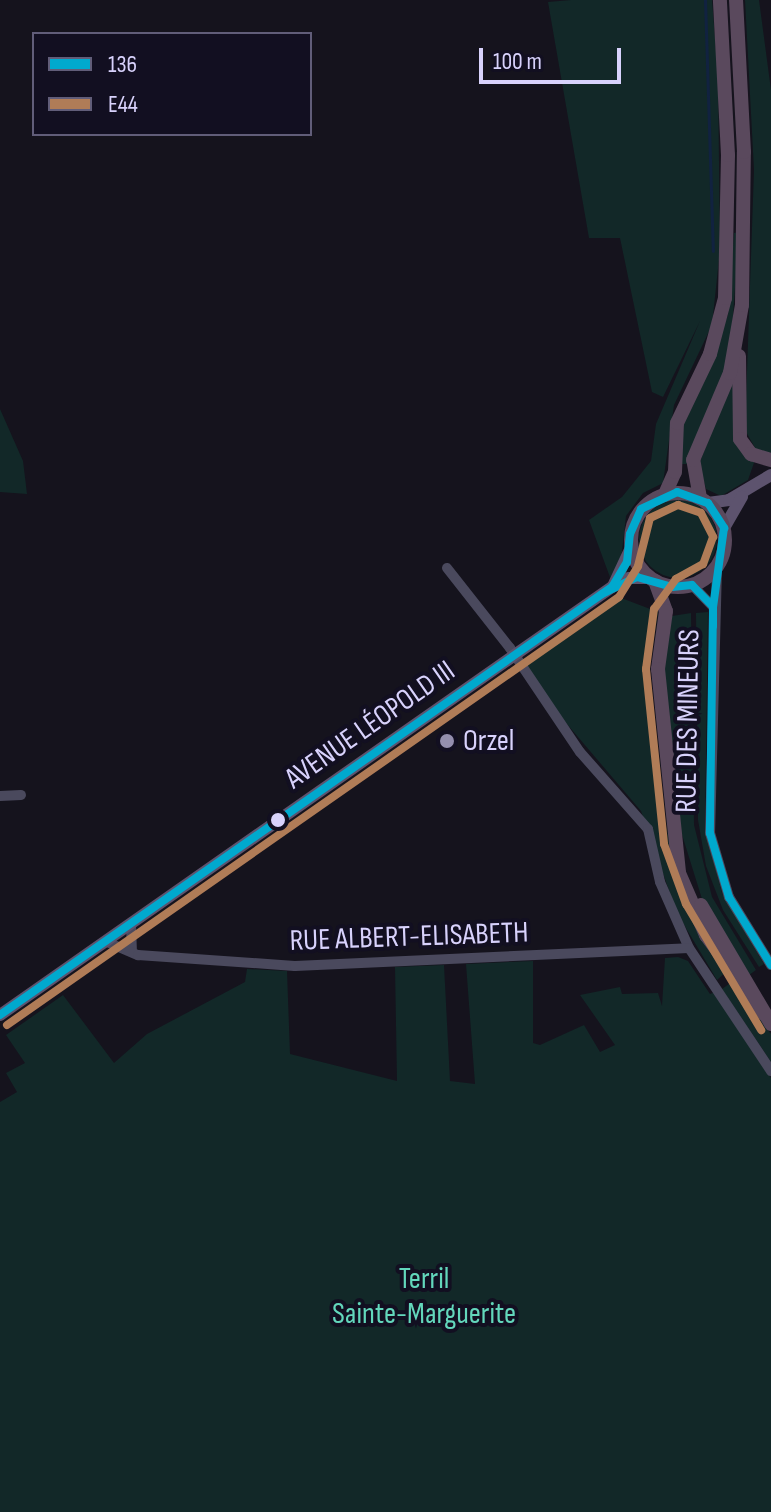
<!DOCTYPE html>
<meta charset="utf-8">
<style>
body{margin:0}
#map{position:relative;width:771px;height:1512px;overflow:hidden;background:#15131d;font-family:"Sofia Sans Condensed",sans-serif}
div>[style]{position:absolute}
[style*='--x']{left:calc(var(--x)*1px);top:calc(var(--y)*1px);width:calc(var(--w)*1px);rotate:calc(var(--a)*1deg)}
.green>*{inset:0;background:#122828}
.round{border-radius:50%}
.stream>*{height:3px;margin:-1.5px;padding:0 1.5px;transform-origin:1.5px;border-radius:1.5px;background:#112240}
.minor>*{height:10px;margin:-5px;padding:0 5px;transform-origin:5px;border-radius:5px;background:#4a495d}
.major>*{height:12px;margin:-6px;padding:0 6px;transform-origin:6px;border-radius:6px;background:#5d536e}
.highway>*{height:14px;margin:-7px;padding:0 7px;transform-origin:7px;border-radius:7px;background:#5a495d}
.highway>.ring{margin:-7px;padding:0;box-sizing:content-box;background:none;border:14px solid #5a495d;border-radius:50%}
.bus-1>*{height:8px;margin:-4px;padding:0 4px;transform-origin:4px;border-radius:4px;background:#00a9ce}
.bus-2>*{height:8px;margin:-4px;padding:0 4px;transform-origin:4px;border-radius:4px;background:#b07c57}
.dots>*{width:22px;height:22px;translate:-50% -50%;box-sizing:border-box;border:4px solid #120f21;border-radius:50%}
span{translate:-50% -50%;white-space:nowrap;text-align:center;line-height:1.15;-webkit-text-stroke:8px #120f21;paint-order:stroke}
.street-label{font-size:30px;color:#d8d2fc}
.poi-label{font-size:30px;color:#d8d2fc}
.left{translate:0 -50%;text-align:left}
.park-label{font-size:30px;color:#63d7bc}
.legend{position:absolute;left:32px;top:32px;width:280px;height:104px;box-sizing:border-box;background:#120f21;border:2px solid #615d79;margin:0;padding:10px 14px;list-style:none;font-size:24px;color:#d8d2fc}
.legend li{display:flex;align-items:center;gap:16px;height:40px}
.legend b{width:40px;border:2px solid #615d79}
.scale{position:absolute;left:479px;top:48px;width:142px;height:36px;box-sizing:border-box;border:4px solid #d8d2fc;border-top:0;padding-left:10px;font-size:24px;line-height:28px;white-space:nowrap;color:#d8d2fc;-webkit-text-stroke:6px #120f21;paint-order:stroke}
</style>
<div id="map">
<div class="green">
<i style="clip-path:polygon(571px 0,712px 0,718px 76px,720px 250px,712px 325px,674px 405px,663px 483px,643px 493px,626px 516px,621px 560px,611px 580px,589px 520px,622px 497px,651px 461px,656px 424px,700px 321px,663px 397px,652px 392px,620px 238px,589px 238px,548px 2px)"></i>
<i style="clip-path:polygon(745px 0,759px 0,771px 90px,771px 453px,758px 453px,745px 430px,754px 170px)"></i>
<i style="clip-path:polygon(739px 232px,730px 358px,688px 464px,681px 464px,683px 421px,728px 315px,734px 233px)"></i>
<i style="clip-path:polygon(738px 366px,737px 414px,755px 460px,748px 480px,721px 496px,706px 489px,699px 464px)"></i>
<i style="clip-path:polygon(0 409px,23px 461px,27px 494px,0 492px)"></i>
<i class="round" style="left:639px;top:500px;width:78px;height:78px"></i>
<i style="clip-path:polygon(616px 596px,658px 612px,648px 677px,659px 791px,670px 846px,727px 971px,717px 980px,677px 913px,641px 811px,561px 717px,523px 661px,570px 628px,576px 629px)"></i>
<i style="clip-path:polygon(708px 612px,705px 829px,722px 893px,764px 964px,759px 967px,723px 910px,706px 866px,698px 820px,696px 613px)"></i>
<i style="clip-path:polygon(691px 613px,694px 825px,712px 897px,756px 970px,749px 975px,702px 899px,679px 825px,663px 669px,672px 616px)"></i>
<i style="clip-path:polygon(678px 957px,688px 961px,710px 994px,715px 992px,771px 1078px,771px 1512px,0 1512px,0 1102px,17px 1092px,6px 1073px,25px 1063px,6px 1035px,63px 995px,114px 1063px,147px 1034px,245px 982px,247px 969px,287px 971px,290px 1054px,397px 1081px,395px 967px,444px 965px,450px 1081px,475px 1084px,466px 964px,533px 961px,533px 1043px,540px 1045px,584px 1025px,600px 1052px,615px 1045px,580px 995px,620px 987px,622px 994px,658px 993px,662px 1006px,665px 958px)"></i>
<i style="clip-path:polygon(733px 981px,771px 1034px,771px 1062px,722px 989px)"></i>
</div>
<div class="stream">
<i style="--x:705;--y:0;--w:251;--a:88.2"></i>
</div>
<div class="minor">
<i style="--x:717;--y:567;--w:266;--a:91.5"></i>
<i style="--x:710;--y:833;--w:67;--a:73.5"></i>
<i style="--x:729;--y:897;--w:80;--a:58.3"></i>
<i style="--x:447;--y:568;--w:102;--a:51.8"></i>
<i style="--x:510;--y:648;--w:125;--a:56.1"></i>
<i style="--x:580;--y:752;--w:103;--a:48.6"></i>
<i style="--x:648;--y:829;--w:54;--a:77.2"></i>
<i style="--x:660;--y:882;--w:72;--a:66.3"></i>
<i style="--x:689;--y:948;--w:148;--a:56.3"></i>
<i style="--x:692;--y:585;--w:29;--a:46"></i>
<i style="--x:0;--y:796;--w:21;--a:-3"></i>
<i style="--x:131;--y:925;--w:26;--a:88"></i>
<i style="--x:107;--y:942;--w:34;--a:23"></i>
<i style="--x:138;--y:955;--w:157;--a:4"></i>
<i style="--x:295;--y:966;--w:394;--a:-2.6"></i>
</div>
<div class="major">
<i style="--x:708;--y:503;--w:21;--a:-8"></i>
<i style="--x:729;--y:500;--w:49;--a:-30.8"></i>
<i style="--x:724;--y:528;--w:36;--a:-60"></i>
<i style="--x:614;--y:584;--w:40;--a:-65"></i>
<i style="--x:0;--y:1015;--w:747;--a:-34.97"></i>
<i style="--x:612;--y:587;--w:19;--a:-28"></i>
<i style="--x:629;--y:578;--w:21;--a:0"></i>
</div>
<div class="highway">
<i style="--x:739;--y:356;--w:83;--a:89.3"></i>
<i style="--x:740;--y:439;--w:19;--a:54"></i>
<i style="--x:751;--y:454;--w:21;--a:17"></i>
<i class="ring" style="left:631px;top:493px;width:80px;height:80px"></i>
<i style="--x:665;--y:494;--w:24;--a:-66"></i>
<i style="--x:675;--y:472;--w:49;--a:-87.7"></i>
<i style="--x:677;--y:423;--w:76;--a:-64.4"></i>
<i style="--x:710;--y:354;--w:58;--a:-75"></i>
<i style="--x:725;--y:298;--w:143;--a:-88.8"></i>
<i style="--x:728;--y:155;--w:155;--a:-93"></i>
<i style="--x:700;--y:498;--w:39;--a:-100"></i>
<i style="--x:693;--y:460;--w:95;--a:-67"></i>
<i style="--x:730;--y:373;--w:69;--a:-80"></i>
<i style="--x:742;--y:305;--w:153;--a:-89.3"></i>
<i style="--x:744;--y:152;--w:152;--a:-93"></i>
<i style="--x:655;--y:581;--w:32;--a:70"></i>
<i style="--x:666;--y:611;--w:59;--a:97.9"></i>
<i style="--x:658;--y:669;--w:205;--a:84.1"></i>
<i style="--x:679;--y:873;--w:68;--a:66.5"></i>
<i style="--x:706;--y:935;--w:99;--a:53.6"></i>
<i style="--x:701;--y:905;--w:138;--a:59.5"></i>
</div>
<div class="bus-1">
<i style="--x:602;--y:594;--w:39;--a:-26"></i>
<i style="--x:637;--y:577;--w:36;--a:16"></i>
<i style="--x:672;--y:587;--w:20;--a:-6"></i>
<i style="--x:692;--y:585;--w:30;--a:46"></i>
<i style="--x:713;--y:607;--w:19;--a:90"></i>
<i style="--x:0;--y:1015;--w:747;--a:-34.97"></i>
<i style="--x:612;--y:587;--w:29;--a:-59"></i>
<i style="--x:627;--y:562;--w:28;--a:-84"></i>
<i style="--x:630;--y:534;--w:27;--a:-66"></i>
<i style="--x:641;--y:509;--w:40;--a:-25"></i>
<i style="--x:677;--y:492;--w:33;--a:20"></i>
<i style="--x:708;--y:503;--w:30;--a:57"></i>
<i style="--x:724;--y:528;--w:80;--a:97.9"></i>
<i style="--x:713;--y:607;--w:226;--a:90.8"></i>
<i style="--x:710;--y:833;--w:67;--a:73.5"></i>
<i style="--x:729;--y:897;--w:80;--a:58.3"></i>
</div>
<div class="bus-2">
<i style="--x:7;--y:1025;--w:747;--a:-34.97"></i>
<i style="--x:619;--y:597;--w:36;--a:-58"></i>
<i style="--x:638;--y:566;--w:49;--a:-76"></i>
<i style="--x:650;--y:518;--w:31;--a:-25"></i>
<i style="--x:678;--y:505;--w:24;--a:19"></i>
<i style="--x:701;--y:513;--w:27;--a:63"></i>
<i style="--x:713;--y:537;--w:29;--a:110"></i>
<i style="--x:703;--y:564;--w:31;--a:151"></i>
<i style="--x:676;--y:579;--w:37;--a:126"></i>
<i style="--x:654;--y:609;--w:61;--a:97.6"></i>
<i style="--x:646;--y:669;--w:176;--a:84.1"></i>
<i style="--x:664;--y:844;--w:64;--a:69.9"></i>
<i style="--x:686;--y:904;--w:147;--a:59.2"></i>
</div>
<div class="dots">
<i style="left:447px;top:741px;background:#948fae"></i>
<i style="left:278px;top:820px;background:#d8d2fc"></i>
</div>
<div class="street-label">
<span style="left:688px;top:721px;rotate:-89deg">RUE DES MINEURS</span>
<span style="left:370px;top:725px;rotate:-35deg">AVENUE LÉOPOLD III</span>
<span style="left:409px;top:937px;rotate:-2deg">RUE ALBERT-ELISABETH</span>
</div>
<div class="poi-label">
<span class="left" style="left:463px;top:741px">Orzel</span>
</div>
<div class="park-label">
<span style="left:424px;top:1296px">Terril<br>Sainte-Marguerite</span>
</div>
<ul class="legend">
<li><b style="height:10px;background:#00a9ce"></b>136</li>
<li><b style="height:10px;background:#b07c57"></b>E44</li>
</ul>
<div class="scale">100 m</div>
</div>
